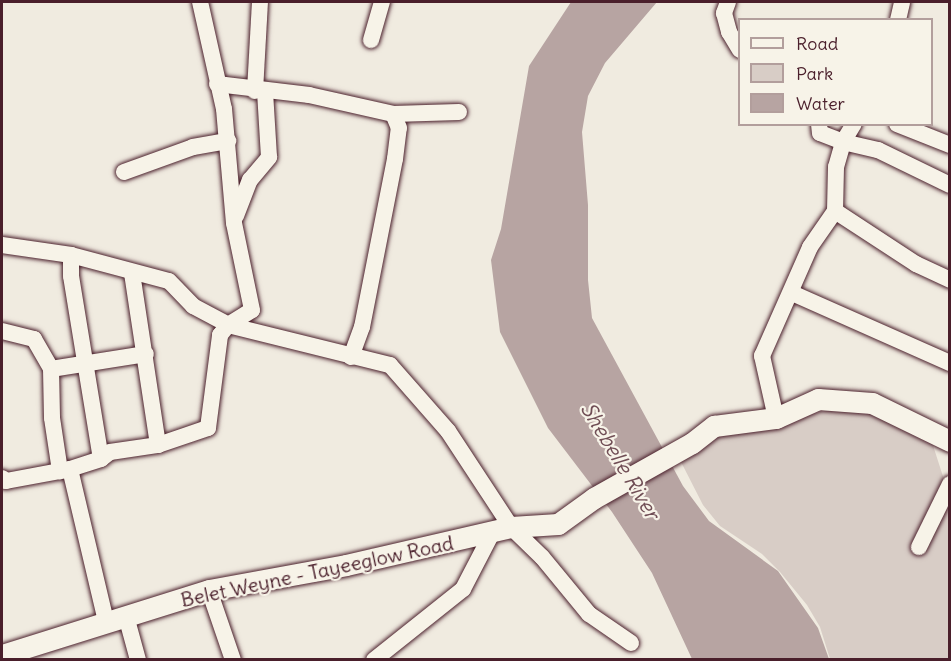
<!DOCTYPE html>
<style>
body{margin:0}
#map{position:relative;width:951px;height:661px;overflow:hidden;background:#f0ebe0;font-family:Delius,sans-serif}
div>[style]{position:absolute}
[style*='--x']{left:calc(var(--x)*1px);top:calc(var(--y)*1px);width:calc(var(--w)*1px);rotate:calc(var(--a)*1deg)}
.green>*{inset:0;background:#d8cdc6}
.water>*{inset:0;background:#b7a4a2}
.roads{filter:drop-shadow(0 0 2px #4a1f2b) drop-shadow(0 0 2px #4a1f2b)}
.minor>*{height:16px;margin:-8px;padding:0 8px;transform-origin:8px;border-radius:8px;background:#f7f3e8}
.major>*{height:21px;margin:-10.5px;padding:0 10.5px;transform-origin:10.5px;border-radius:10.5px;background:#f7f3e8}
span{translate:-50% -50%;white-space:nowrap;text-align:center;line-height:1.15;-webkit-text-stroke:4.5px #f7f3e8;paint-order:stroke}
.street-label{font-size:20px;color:#4a1f2b}
.water-label{font-size:21px;color:#704e55;font-style:italic}
.frame{position:absolute;inset:0;border:3px solid #4a1f2b;pointer-events:none}
.legend{position:absolute;left:738px;top:18px;width:195px;height:108px;box-sizing:border-box;background:#f7f3e8;border:2px solid #b29e9c;margin:0;padding:8px 10px;list-style:none;font-size:18px;color:#4a1f2b}
.legend li{display:flex;align-items:center;gap:12px;height:30px}
.legend b{width:30px;border:2px solid #b29e9c}
</style>
<div id="map">
<div class="green">
<i style="clip-path:polygon(868px 403px,929px 433px,949px 495px,949px 659px,830px 659px,820px 627px,807px 605px,780px 572px,762px 554px,720px 526px,703px 505px,680px 460px,717px 432px)"></i>
</div>
<div class="water">
<i style="clip-path:polygon(571px 2px,657px 2px,605px 63px,588px 96px,582px 132px,588px 205px,588px 280px,592px 318px,683px 486px,709px 521px,778px 571px,818px 628px,829px 659px,692px 659px,652px 573px,612px 512px,548px 428px,500px 332px,491px 260px,501px 229px,529px 66px)"></i>
</div>
<div class="roads">
<div class="minor">
<i style="--x:728;--y:2;--w:12;--a:110"></i>
<i style="--x:724;--y:13;--w:20;--a:75"></i>
<i style="--x:729;--y:32;--w:21;--a:59"></i>
<i style="--x:898;--y:20;--w:18;--a:-77"></i>
<i style="--x:371;--y:40;--w:40;--a:-74"></i>
<i style="--x:217;--y:84;--w:93;--a:6.8"></i>
<i style="--x:309;--y:95;--w:86;--a:12.7"></i>
<i style="--x:393;--y:114;--w:66;--a:-1.7"></i>
<i style="--x:255;--y:91;--w:89;--a:-86.8"></i>
<i style="--x:819;--y:124;--w:9;--a:84"></i>
<i style="--x:820;--y:133;--w:25;--a:21"></i>
<i style="--x:843;--y:142;--w:36;--a:13"></i>
<i style="--x:878;--y:150;--w:80;--a:25.9"></i>
<i style="--x:897;--y:124;--w:57;--a:21.6"></i>
<i style="--x:124;--y:172;--w:73;--a:-19.9"></i>
<i style="--x:193;--y:147;--w:36;--a:-10"></i>
<i style="--x:835;--y:211;--w:97;--a:33.2"></i>
<i style="--x:916;--y:264;--w:38;--a:25"></i>
<i style="--x:236;--y:216;--w:39;--a:-69"></i>
<i style="--x:250;--y:180;--w:30;--a:-50"></i>
<i style="--x:269;--y:157;--w:66;--a:-93.5"></i>
<i style="--x:2;--y:245;--w:70;--a:8.2"></i>
<i style="--x:71;--y:255;--w:101;--a:14.9"></i>
<i style="--x:169;--y:281;--w:35;--a:46"></i>
<i style="--x:193;--y:306;--w:40;--a:28"></i>
<i style="--x:228;--y:325;--w:167;--a:13.9"></i>
<i style="--x:390;--y:365;--w:88;--a:48.7"></i>
<i style="--x:448;--y:431;--w:115;--a:56.7"></i>
<i style="--x:511;--y:527;--w:43;--a:44.1"></i>
<i style="--x:542;--y:557;--w:74;--a:50.5"></i>
<i style="--x:589;--y:614;--w:51;--a:34.6"></i>
<i style="--x:71;--y:255;--w:21;--a:90"></i>
<i style="--x:71;--y:276;--w:185;--a:80.7"></i>
<i style="--x:132;--y:273;--w:174;--a:81.4"></i>
<i style="--x:792;--y:293;--w:173;--a:23.9"></i>
<i style="--x:2;--y:331;--w:33;--a:14"></i>
<i style="--x:34;--y:339;--w:34;--a:60"></i>
<i style="--x:51;--y:369;--w:49;--a:88.8"></i>
<i style="--x:52;--y:418;--w:54;--a:81.4"></i>
<i style="--x:351;--y:357;--w:32;--a:-70"></i>
<i style="--x:362;--y:327;--w:171;--a:-78.9"></i>
<i style="--x:395;--y:159;--w:31;--a:-83"></i>
<i style="--x:399;--y:128;--w:15;--a:-113"></i>
<i style="--x:51;--y:369;--w:96;--a:-9"></i>
<i style="--x:776;--y:418;--w:64;--a:-102.7"></i>
<i style="--x:762;--y:356;--w:119;--a:-66.2"></i>
<i style="--x:810;--y:247;--w:44;--a:-55.2"></i>
<i style="--x:835;--y:211;--w:44;--a:-88.7"></i>
<i style="--x:836;--y:167;--w:26;--a:-74"></i>
<i style="--x:843;--y:142;--w:21;--a:-59"></i>
<i style="--x:70;--y:469;--w:156;--a:76.7"></i>
<i style="--x:2;--y:478;--w:5;--a:37"></i>
<i style="--x:6;--y:481;--w:65;--a:-10.6"></i>
<i style="--x:70;--y:469;--w:33;--a:-18"></i>
<i style="--x:101;--y:459;--w:11;--a:-38"></i>
<i style="--x:110;--y:452;--w:49;--a:-8.3"></i>
<i style="--x:158;--y:445;--w:53;--a:-18.8"></i>
<i style="--x:208;--y:428;--w:94;--a:-82.6"></i>
<i style="--x:220;--y:335;--w:13;--a:-51"></i>
<i style="--x:228;--y:325;--w:28;--a:-32"></i>
<i style="--x:252;--y:310;--w:89;--a:-101.7"></i>
<i style="--x:234;--y:223;--w:114;--a:-95"></i>
<i style="--x:224;--y:109;--w:110;--a:-102.6"></i>
<i style="--x:919;--y:547;--w:70;--a:-63.8"></i>
<i style="--x:209;--y:590;--w:74;--a:71.1"></i>
<i style="--x:126;--y:616;--w:46;--a:74.7"></i>
<i style="--x:374;--y:660;--w:114;--a:-38.6"></i>
<i style="--x:463;--y:589;--w:63;--a:-62.6"></i>
</div>
<div class="major">
<i style="--x:2;--y:655;--w:217;--a:-17.4"></i>
<i style="--x:209;--y:590;--w:139;--a:-10.3"></i>
<i style="--x:346;--y:565;--w:169;--a:-13"></i>
<i style="--x:511;--y:527;--w:47;--a:-3.7"></i>
<i style="--x:558;--y:524;--w:44;--a:-35.8"></i>
<i style="--x:594;--y:498;--w:112;--a:-29.3"></i>
<i style="--x:692;--y:443;--w:28;--a:-38"></i>
<i style="--x:714;--y:426;--w:63;--a:-7.4"></i>
<i style="--x:776;--y:418;--w:46;--a:-24.3"></i>
<i style="--x:818;--y:399;--w:54;--a:4.2"></i>
<i style="--x:872;--y:403;--w:87;--a:26"></i>
</div>
</div>
<div class="street-label">
<span style="left:317px;top:571px;rotate:-12deg">Belet Weyne - Tayeeglow Road</span>
</div>
<div class="water-label">
<span style="left:620px;top:461px;rotate:59deg">Shebelle River</span>
</div>
<div class="frame"></div>
<ul class="legend">
<li><b style="height:8px;background:#f7f3e8"></b>Road</li>
<li><b style="height:16px;background:#d8cdc6"></b>Park</li>
<li><b style="height:16px;background:#b7a4a2"></b>Water</li>
</ul>
</div>
